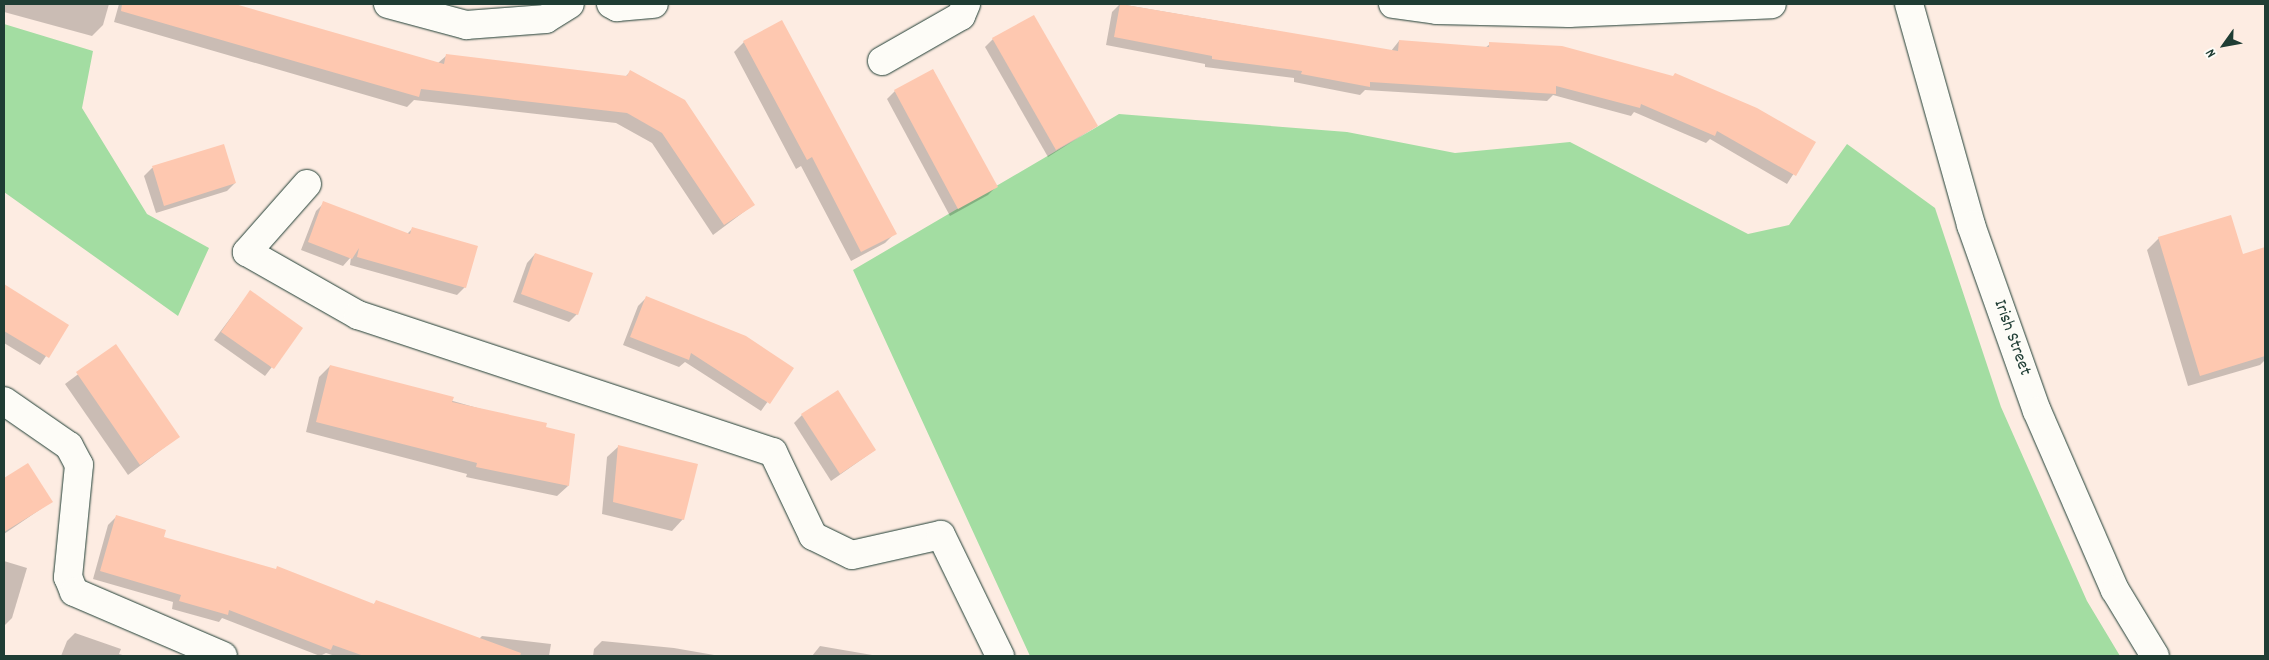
<!DOCTYPE html>
<style>
body{margin:0}
#map{position:relative;width:2269px;height:660px;overflow:hidden;background:#fdece2;font-family:Dekko,sans-serif}
div>[style]{position:absolute}
[style*='--x']{left:calc(var(--x)*1px);top:calc(var(--y)*1px);width:calc(var(--w)*1px);rotate:calc(var(--a)*1deg)}
.green>*{inset:0;background:#a3dda2}
.shadow>*{inset:0;background:#0003}
.building>*{inset:0;background:#fec8b0}
.roads{filter:drop-shadow(0 0 1px #1f3d34) drop-shadow(0 0 1px #1f3d34)}
.street>*{height:28px;margin:-14px;padding:0 14px;transform-origin:14px;border-radius:14px;background:#fdfcf7}
.secondary>*{height:28px;margin:-14px;padding:0 14px;transform-origin:14px;border-radius:14px;background:#fdfcf7}
span{translate:-50% -50%;white-space:nowrap;text-align:center;line-height:1.15;-webkit-text-stroke:4.5px #fdfcf7;paint-order:stroke}
.street-label{font-size:18px;color:#1f3d34}
.frame{position:absolute;inset:0;border:5px solid #1f3d34;pointer-events:none}
.north{position:absolute;left:2199px;top:20px;width:50px;height:50px;-webkit-text-stroke:4px #fdfcf7;paint-order:stroke;rotate:238deg;font-size:14px;font-weight:700;line-height:20px;text-align:center;color:#1f3d34}
.north::after{content:'';display:block;margin:auto;width:18px;height:22px;background:#1f3d34;clip-path:polygon(50% 0,100% 100%,50% 72%,0 100%)}
</style>
<div id="map">
<div class="green">
<i style="clip-path:polygon(4px 24px,93px 51px,82px 108px,147px 214px,209px 248px,178px 316px,4px 192px)"></i>
<i style="clip-path:polygon(1119px 114px,1347px 132px,1455px 153px,1570px 142px,1748px 234px,1789px 225px,1847px 144px,1935px 208px,2001px 407px,2087px 601px,2120px 656px,1030px 656px,853px 270px)"></i>
</div>
<div class="shadow">
<i style="clip-path:polygon(4px 4px,109px 4px,103px 25px,92px 36px,4px 12px)"></i>
<i style="clip-path:polygon(119px 4px,230px 4px,438px 63px,446px 56px,625px 77px,631px 71px,753px 205px,713px 235px,652px 143px,616px 123px,414px 100px,407px 107px,114px 22px)"></i>
<i style="clip-path:polygon(1120px 4px,1391px 51px,1399px 41px,1485px 48px,1490px 44px,1814px 142px,1787px 184px,1710px 139px,1706px 143px,1634px 112px,1631px 116px,1553px 95px,1547px 101px,1365px 90px,1360px 95px,1294px 82px,1294px 78px,1205px 67px,1205px 64px,1106px 45px,1112px 12px)"></i>
<i style="clip-path:polygon(993px 39px,1097px 126px,1048px 157px,985px 47px)"></i>
<i style="clip-path:polygon(744px 42px,895px 233px,885px 243px,851px 261px,801px 166px,796px 169px,734px 52px)"></i>
<i style="clip-path:polygon(933px 70px,996px 187px,988px 195px,950px 216px,887px 99px,895px 91px)"></i>
<i style="clip-path:polygon(223px 146px,235px 183px,227px 191px,156px 213px,144px 176px,152px 168px)"></i>
<i style="clip-path:polygon(324px 203px,407px 234px,412px 229px,465px 287px,457px 295px,350px 265px,351px 257px,343px 266px,301px 250px,316px 211px)"></i>
<i style="clip-path:polygon(2159px 238px,2242px 255px,2265px 248px,2265px 318px,2261px 320px,2265px 334px,2265px 360px,2260px 365px,2188px 386px,2147px 250px)"></i>
<i style="clip-path:polygon(535px 254px,577px 314px,569px 322px,513px 302px,527px 263px)"></i>
<i style="clip-path:polygon(4px 286px,67px 325px,40px 365px,4px 343px)"></i>
<i style="clip-path:polygon(250px 292px,302px 328px,265px 376px,214px 340px)"></i>
<i style="clip-path:polygon(646px 298px,792px 368px,761px 411px,685px 362px,679px 367px,623px 345px,638px 306px)"></i>
<i style="clip-path:polygon(116px 346px,178px 437px,128px 475px,65px 384px)"></i>
<i style="clip-path:polygon(330px 366px,544px 427px,568px 486px,557px 496px,466px 477px,467px 474px,306px 432px,319px 377px)"></i>
<i style="clip-path:polygon(802px 415px,875px 450px,831px 481px,794px 423px)"></i>
<i style="clip-path:polygon(619px 446px,683px 519px,672px 531px,602px 514px,607px 457px)"></i>
<i style="clip-path:polygon(28px 465px,51px 502px,4px 534px,4px 479px)"></i>
<i style="clip-path:polygon(116px 517px,163px 538px,373px 605px,376px 602px,448px 628px,438px 656px,335px 656px,326px 653px,320px 656px,222px 618px,219px 622px,172px 609px,173px 602px,93px 579px,108px 525px)"></i>
<i style="clip-path:polygon(4px 561px,27px 568px,12px 618px,4px 626px)"></i>
<i style="clip-path:polygon(75px 633px,121px 649px,119px 654px,126px 656px,61px 656px,67px 641px)"></i>
<i style="clip-path:polygon(482px 636px,551px 644px,549px 656px,473px 656px,474px 644px)"></i>
<i style="clip-path:polygon(602px 641px,674px 648px,720px 656px,593px 656px,594px 649px)"></i>
<i style="clip-path:polygon(820px 646px,878px 656px,812px 656px)"></i>
</div>
<div class="building">
<i style="clip-path:polygon(122px 4px,235px 4px,444px 64px,446px 54px,627px 76px,630px 70px,685px 100px,755px 205px,724px 225px,662px 133px,627px 113px,421px 89px,419px 97px,121px 11px)"></i>
<i style="clip-path:polygon(1120px 4px,1398px 51px,1399px 40px,1489px 47px,1489px 42px,1562px 46px,1673px 76px,1675px 73px,1757px 108px,1816px 142px,1796px 176px,1717px 131px,1715px 136px,1641px 104px,1640px 108px,1556px 86px,1556px 94px,1370px 82px,1370px 87px,1301px 74px,1302px 71px,1212px 59px,1212px 56px,1114px 37px)"></i>
<i style="clip-path:polygon(1034px 15px,1098px 126px,1056px 150px,992px 38px)"></i>
<i style="clip-path:polygon(782px 20px,897px 234px,861px 252px,812px 157px,807px 160px,743px 41px)"></i>
<i style="clip-path:polygon(933px 69px,998px 187px,958px 209px,894px 90px)"></i>
<i style="clip-path:polygon(224px 144px,236px 183px,164px 206px,152px 166px)"></i>
<i style="clip-path:polygon(323px 201px,410px 234px,412px 227px,478px 246px,466px 288px,357px 257px,359px 248px,352px 259px,308px 242px)"></i>
<i style="clip-path:polygon(2231px 215px,2243px 254px,2265px 247px,2265px 356px,2200px 376px,2158px 237px)"></i>
<i style="clip-path:polygon(535px 253px,593px 273px,578px 315px,521px 294px)"></i>
<i style="clip-path:polygon(4px 284px,69px 325px,49px 358px,4px 331px)"></i>
<i style="clip-path:polygon(250px 290px,303px 328px,274px 369px,221px 332px)"></i>
<i style="clip-path:polygon(646px 296px,746px 336px,794px 368px,770px 404px,691px 353px,689px 360px,630px 337px)"></i>
<i style="clip-path:polygon(116px 344px,180px 437px,140px 465px,76px 372px)"></i>
<i style="clip-path:polygon(330px 365px,454px 397px,452px 402px,547px 423px,546px 427px,575px 434px,569px 486px,476px 467px,477px 463px,316px 422px)"></i>
<i style="clip-path:polygon(838px 390px,876px 450px,840px 474px,801px 414px)"></i>
<i style="clip-path:polygon(618px 445px,698px 464px,684px 520px,613px 502px)"></i>
<i style="clip-path:polygon(28px 463px,53px 502px,4px 532px,4px 478px)"></i>
<i style="clip-path:polygon(116px 515px,166px 530px,164px 537px,276px 569px,277px 566px,374px 604px,376px 600px,521px 653px,520px 656px,364px 656px,333px 645px,331px 650px,229px 610px,228px 615px,179px 601px,181px 595px,100px 571px)"></i>
</div>
<div class="roads">
<div class="street">
<i style="--x:388;--y:4;--w:81;--a:15.1"></i>
<i style="--x:466;--y:25;--w:80;--a:-4.3"></i>
<i style="--x:546;--y:19;--w:28;--a:-32"></i>
<i style="--x:611;--y:4;--w:7;--a:27"></i>
<i style="--x:617;--y:7;--w:37;--a:-5"></i>
<i style="--x:1393;--y:4;--w:44;--a:7.8"></i>
<i style="--x:1437;--y:10;--w:132;--a:1.3"></i>
<i style="--x:1569;--y:13;--w:203;--a:-2.5"></i>
<i style="--x:882;--y:61;--w:91;--a:-29.7"></i>
<i style="--x:961;--y:16;--w:13;--a:-67"></i>
<i style="--x:307;--y:184;--w:91;--a:131.4"></i>
<i style="--x:247;--y:252;--w:128;--a:29.6"></i>
<i style="--x:358;--y:315;--w:437;--a:18.3"></i>
<i style="--x:773;--y:452;--w:93;--a:64.5"></i>
<i style="--x:813;--y:536;--w:43;--a:26"></i>
<i style="--x:852;--y:555;--w:91;--a:-12.7"></i>
<i style="--x:941;--y:535;--w:135;--a:64"></i>
<i style="--x:4;--y:401;--w:79;--a:34.7"></i>
<i style="--x:69;--y:446;--w:21;--a:62"></i>
<i style="--x:79;--y:465;--w:113;--a:95.6"></i>
<i style="--x:68;--y:577;--w:16;--a:68"></i>
<i style="--x:74;--y:592;--w:162;--a:23.2"></i>
</div>
<div class="secondary">
<i style="--x:1909;--y:4;--w:230;--a:74.3"></i>
<i style="--x:1971;--y:225;--w:197;--a:70.5"></i>
<i style="--x:2037;--y:411;--w:195;--a:66.5"></i>
<i style="--x:2115;--y:590;--w:77;--a:58.8"></i>
</div>
</div>
<div class="street-label">
<span style="left:2011px;top:338px;rotate:70deg">Irish Street</span>
</div>
<div class="frame"></div>
<div class="north">N</div>
</div>
